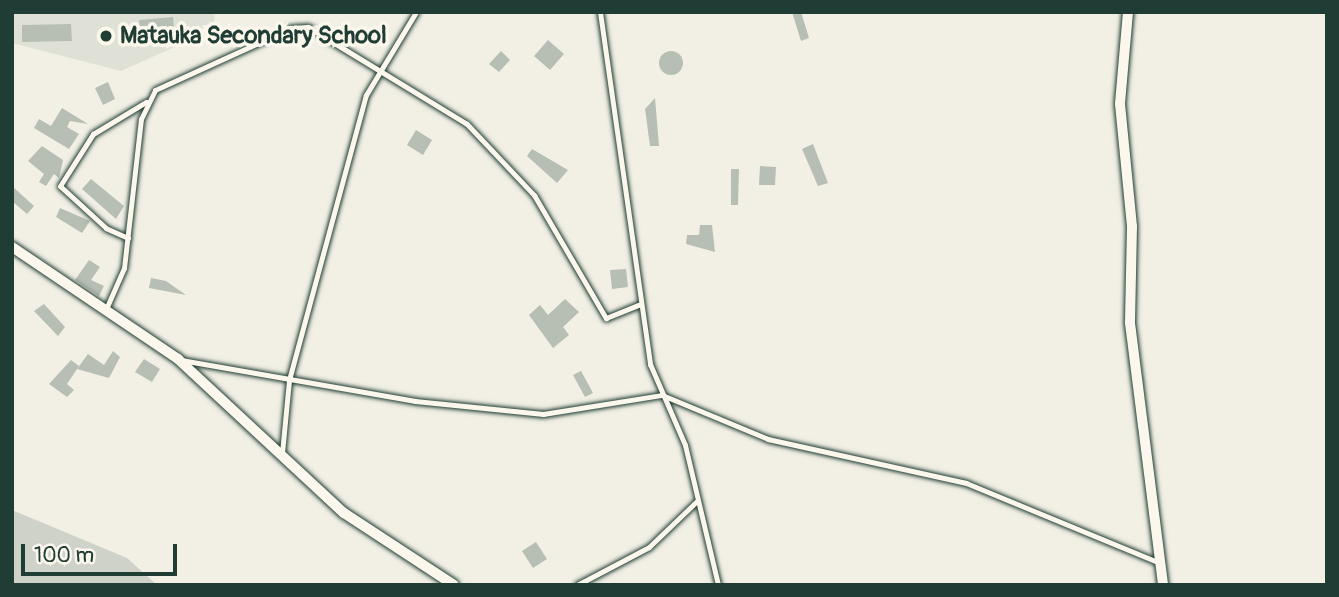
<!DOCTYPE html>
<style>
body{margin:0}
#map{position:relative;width:1339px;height:597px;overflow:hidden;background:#f2f0e5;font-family:Pangolin,sans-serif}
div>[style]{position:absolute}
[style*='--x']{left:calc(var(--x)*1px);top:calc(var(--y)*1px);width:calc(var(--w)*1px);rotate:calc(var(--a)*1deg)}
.built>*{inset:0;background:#e0e1d6}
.green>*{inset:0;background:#cfd2c8}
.building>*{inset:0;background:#b7beb3}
.round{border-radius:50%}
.roads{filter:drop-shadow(0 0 2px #1f3d34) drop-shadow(0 0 2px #1f3d34)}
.service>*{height:5px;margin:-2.5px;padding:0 2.5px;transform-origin:2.5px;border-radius:2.5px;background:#fbf7ec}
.minor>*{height:10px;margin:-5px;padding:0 5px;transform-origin:5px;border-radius:5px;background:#fbf7ec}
.dots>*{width:19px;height:19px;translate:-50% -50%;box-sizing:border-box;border:4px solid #fbf7ec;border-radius:50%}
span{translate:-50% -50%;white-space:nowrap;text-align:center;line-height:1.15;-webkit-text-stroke:7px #fbf7ec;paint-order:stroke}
.poi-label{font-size:24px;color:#1f3d34;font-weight:700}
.left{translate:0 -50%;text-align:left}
.frame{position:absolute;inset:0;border:14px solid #1f3d34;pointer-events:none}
.scale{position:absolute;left:21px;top:544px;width:156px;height:32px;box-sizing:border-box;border:4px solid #1f3d34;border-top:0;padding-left:9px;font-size:21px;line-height:24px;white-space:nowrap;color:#1f3d34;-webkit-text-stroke:5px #fbf7ec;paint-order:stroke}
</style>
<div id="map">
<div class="built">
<i style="clip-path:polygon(12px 12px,214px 12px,215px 29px,121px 71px,12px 43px)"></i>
</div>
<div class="green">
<i style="clip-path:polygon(12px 510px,127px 558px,157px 585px,12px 585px)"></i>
</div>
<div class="building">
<i style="clip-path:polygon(792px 12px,801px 12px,809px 38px,801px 41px)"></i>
<i style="clip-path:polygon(173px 17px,174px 28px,140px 32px,139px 20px)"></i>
<i style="clip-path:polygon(71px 24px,72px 41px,22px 42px,22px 25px)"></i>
<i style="clip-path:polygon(548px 40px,564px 54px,550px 70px,534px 56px)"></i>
<i class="round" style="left:659px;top:51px;width:24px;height:24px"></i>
<i style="clip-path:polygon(501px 51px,510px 60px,499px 72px,489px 64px)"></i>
<i style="clip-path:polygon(108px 82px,115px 99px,103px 105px,95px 88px)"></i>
<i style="clip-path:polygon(655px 98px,659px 146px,650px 146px,645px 109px)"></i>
<i style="clip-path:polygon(62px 108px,88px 124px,70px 121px,67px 127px,79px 134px,69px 149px,34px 128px,39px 119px,51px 126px)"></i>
<i style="clip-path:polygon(416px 130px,432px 140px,423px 155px,407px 145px)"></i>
<i style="clip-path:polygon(813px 144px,828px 183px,818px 186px,802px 149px)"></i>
<i style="clip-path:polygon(42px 146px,63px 160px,59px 178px,54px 174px,46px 186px,39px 182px,44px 174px,28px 161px)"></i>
<i style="clip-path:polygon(532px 149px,568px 170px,557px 183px,527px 156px)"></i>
<i style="clip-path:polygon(760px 166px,776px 167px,775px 185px,759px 185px)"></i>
<i style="clip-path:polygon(731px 169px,739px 169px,738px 205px,731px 205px)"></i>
<i style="clip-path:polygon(91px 179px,124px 206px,116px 219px,82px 189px)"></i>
<i style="clip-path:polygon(12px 186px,34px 206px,27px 214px,12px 201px)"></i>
<i style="clip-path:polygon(60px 208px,90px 221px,82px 233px,56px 217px)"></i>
<i style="clip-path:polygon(700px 225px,712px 225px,715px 252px,686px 244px,687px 235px,699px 235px)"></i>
<i style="clip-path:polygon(89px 260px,100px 267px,91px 280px,104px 286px,99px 296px,75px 280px)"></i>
<i style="clip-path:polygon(626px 269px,628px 287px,612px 289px,610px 270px)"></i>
<i style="clip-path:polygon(151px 278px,166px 281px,186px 295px,149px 288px)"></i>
<i style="clip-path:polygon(565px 299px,579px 312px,563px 327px,569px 335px,553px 348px,529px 315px,540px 305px,548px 315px)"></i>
<i style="clip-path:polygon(44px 304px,65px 327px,58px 336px,34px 311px)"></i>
<i style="clip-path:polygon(113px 351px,120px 357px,109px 378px,77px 369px,88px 354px,104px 365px)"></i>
<i style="clip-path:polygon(144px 359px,160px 369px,152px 382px,135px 372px)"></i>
<i style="clip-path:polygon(71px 360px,79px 366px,67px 384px,74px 390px,67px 397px,49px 384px)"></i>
<i style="clip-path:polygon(581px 371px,593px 393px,585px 397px,573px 375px)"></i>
<i style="clip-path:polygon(536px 542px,547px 559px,533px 568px,522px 551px)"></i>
</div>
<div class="roads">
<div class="service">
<i style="--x:600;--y:12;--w:356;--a:81.9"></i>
<i style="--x:650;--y:364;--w:88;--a:66.6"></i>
<i style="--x:685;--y:445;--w:144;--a:76.7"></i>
<i style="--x:128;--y:238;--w:24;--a:-156"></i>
<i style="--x:106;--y:228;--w:62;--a:-137.6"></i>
<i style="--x:60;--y:186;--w:62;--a:-57.6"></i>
<i style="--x:93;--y:134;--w:62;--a:-31.1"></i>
<i style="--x:106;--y:309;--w:45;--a:-66.3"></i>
<i style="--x:124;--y:268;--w:150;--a:-83.5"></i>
<i style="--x:141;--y:119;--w:32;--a:-64"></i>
<i style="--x:155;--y:90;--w:149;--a:-24.5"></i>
<i style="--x:291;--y:28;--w:17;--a:-3"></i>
<i style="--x:308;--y:27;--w:186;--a:31.4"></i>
<i style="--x:467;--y:124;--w:98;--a:46.7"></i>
<i style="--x:534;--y:195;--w:143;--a:59.7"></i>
<i style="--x:606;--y:318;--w:35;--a:-22"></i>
<i style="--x:181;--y:360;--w:238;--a:9.9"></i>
<i style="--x:415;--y:401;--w:129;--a:5.8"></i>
<i style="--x:543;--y:414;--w:121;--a:-9.1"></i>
<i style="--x:662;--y:395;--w:115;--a:22.5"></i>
<i style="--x:768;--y:439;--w:203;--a:12.5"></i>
<i style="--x:966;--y:483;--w:208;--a:22.4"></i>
<i style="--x:282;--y:453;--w:73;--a:-84.5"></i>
<i style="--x:289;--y:380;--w:295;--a:-74.9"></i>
<i style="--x:366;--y:95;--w:97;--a:-58.9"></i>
<i style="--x:577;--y:585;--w:81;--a:-27.8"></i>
<i style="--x:649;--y:547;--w:66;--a:-43.8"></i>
</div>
<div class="minor">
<i style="--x:1128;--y:12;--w:92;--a:95"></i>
<i style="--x:1120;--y:104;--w:123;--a:84.4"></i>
<i style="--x:1132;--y:226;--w:97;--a:91.2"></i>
<i style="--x:1130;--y:323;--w:264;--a:82.8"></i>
<i style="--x:12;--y:247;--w:200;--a:34"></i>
<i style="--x:178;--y:359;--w:226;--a:42.9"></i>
<i style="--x:344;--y:513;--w:131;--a:33.2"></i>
</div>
</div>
<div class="dots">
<i style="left:106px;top:36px;background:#1f3d34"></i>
</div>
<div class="poi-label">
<span class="left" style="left:120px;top:36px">Matauka Secondary School</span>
</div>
<div class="frame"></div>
<div class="scale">100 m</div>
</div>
